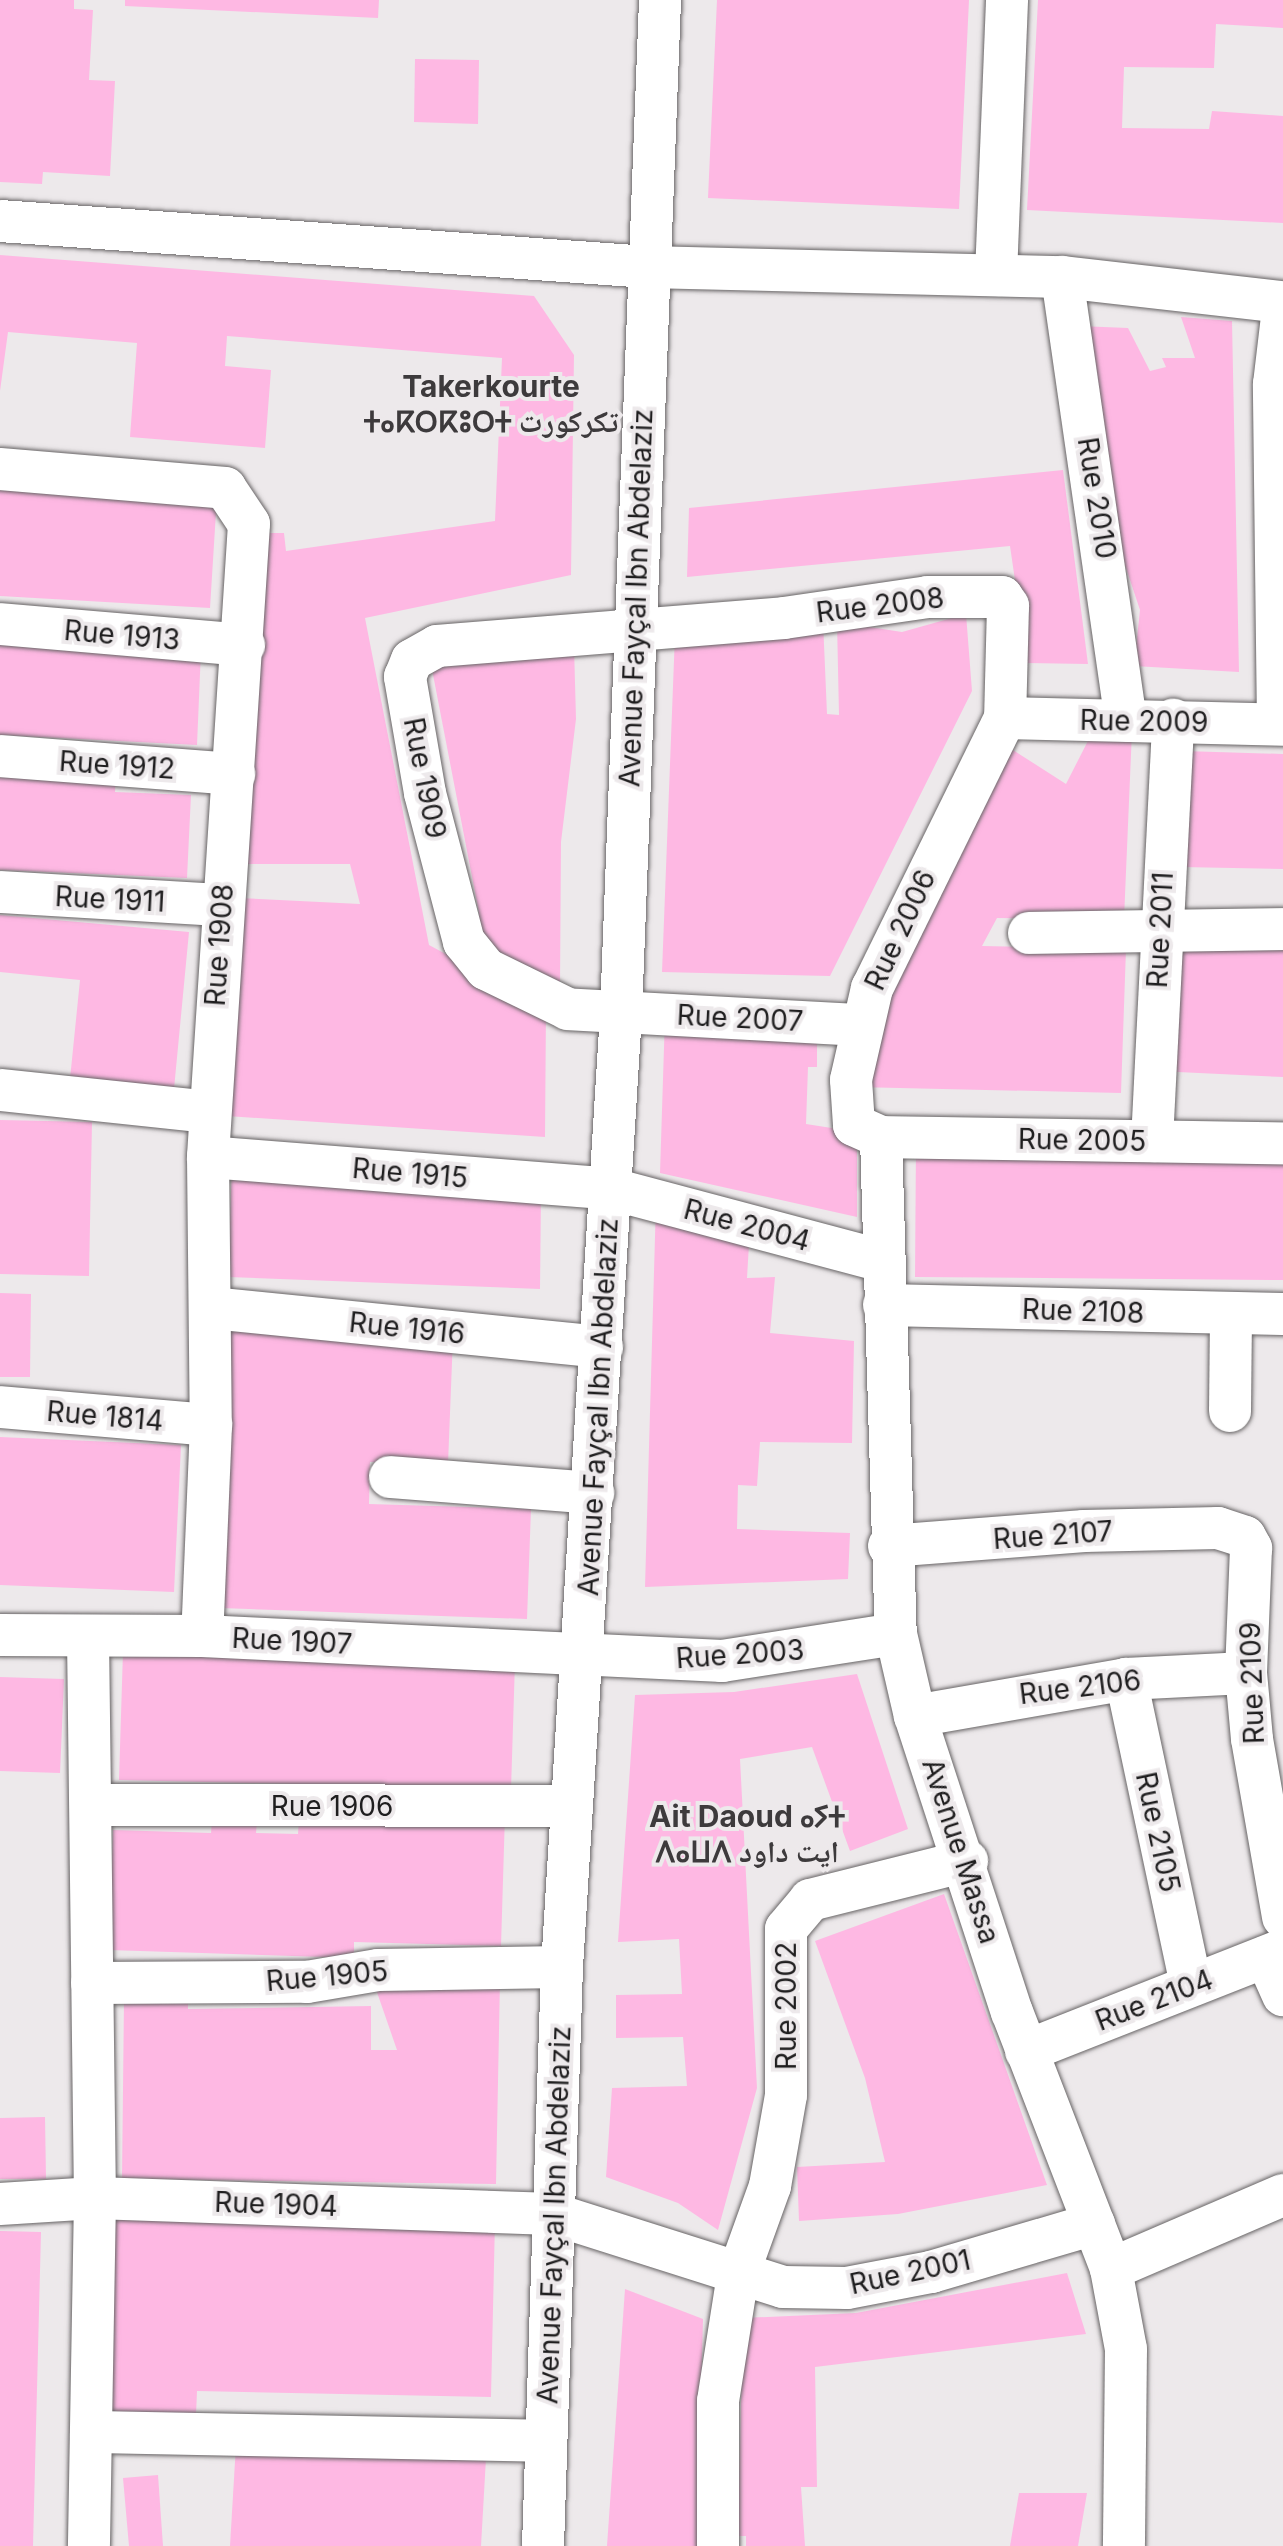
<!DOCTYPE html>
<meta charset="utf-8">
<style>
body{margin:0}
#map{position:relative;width:1283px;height:2546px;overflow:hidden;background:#ede9eb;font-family:Inter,"Noto Naskh Arabic","Noto Sans Tifinagh",sans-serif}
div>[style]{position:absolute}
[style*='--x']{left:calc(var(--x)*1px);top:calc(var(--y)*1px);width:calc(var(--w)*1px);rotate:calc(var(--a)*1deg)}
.building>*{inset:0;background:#feb8e3}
.roads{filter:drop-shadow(0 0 2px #676465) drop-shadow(0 0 2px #676465)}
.minor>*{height:42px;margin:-21px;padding:0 21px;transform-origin:21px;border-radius:21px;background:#fff}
span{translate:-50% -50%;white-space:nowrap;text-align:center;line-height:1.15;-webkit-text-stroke:8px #ede9eb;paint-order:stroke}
.street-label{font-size:28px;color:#1f1e1f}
.neighbourhood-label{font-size:30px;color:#3d3a3c;font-weight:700}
</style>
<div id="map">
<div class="building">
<i style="clip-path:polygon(0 0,74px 0,74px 9px,93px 10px,89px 80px,115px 81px,110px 176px,43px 172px,42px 184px,0 182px)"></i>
<i style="clip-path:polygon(125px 0,379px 0,378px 18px,125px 6px)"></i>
<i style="clip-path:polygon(717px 0,969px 0,959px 209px,708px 198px)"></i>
<i style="clip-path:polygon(1038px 0,1283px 0,1283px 28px,1216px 24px,1214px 68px,1124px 67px,1122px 128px,1209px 129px,1212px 111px,1283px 116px,1283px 223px,1027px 210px)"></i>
<i style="clip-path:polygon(415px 59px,479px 60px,478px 124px,414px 122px)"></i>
<i style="clip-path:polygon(0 255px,534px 296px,574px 355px,571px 575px,365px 618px,429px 945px,546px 1008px,545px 1137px,227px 1116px,239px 898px,360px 904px,350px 864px,242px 864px,260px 533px,284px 533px,286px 551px,495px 521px,502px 358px,227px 336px,225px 366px,271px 370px,265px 448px,130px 437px,137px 343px,8px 332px,0 391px)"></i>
<i style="clip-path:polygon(1181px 317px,1232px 321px,1239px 672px,1134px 666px,1140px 610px,1122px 556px,1079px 326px,1128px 328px,1150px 371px,1166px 367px,1162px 358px,1195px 358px)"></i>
<i style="clip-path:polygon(1063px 470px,1088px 664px,1027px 663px,1010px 546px,687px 577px,689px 508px)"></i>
<i style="clip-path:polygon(0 483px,217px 496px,210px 608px,0 596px)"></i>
<i style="clip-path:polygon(966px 614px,972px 691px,830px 976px,662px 972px,675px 634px,823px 621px,827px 714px,839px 715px,837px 622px,902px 632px)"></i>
<i style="clip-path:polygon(0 640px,201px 650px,197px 745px,0 735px)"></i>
<i style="clip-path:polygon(574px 646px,576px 719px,561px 842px,560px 986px,479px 952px,479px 913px,430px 659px)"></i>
<i style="clip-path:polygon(1093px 731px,1132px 731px,1124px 919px,997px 918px,982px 946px,1126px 949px,1121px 1093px,856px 1087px,860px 1042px,999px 741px,1066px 784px)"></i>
<i style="clip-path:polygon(1184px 751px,1283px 754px,1283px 869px,1181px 867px)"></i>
<i style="clip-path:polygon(0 767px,116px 773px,115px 792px,191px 795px,187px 878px,0 870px)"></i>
<i style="clip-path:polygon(0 915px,189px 932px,174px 1089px,70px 1079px,80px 980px,0 972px)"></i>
<i style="clip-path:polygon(1163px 944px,1283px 949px,1283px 1077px,1157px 1071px)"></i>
<i style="clip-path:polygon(665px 1016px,817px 1026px,817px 1067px,808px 1067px,806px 1124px,857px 1132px,857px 1217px,660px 1173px)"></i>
<i style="clip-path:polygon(0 1120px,92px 1122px,89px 1276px,0 1274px)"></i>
<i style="clip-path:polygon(916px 1145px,1283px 1149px,1283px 1280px,915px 1277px)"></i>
<i style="clip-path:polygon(232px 1165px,541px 1191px,540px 1289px,228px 1277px)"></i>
<i style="clip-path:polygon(656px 1202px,750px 1227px,747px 1278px,775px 1277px,770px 1333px,854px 1341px,852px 1443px,760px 1442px,757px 1486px,738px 1485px,737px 1529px,850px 1533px,848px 1579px,645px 1587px)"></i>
<i style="clip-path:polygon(0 1293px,31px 1294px,30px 1377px,0 1377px)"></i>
<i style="clip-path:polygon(230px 1330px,453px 1337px,448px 1464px,370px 1462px,369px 1504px,531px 1509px,527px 1619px,221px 1608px)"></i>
<i style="clip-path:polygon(0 1437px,181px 1445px,174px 1592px,0 1585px)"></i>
<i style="clip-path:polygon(123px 1651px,515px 1661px,511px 1789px,119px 1780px)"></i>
<i style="clip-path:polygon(857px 1674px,908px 1829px,850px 1851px,812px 1747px,740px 1759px,757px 2088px,718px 2230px,678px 2203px,606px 2177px,612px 2088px,687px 2086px,683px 2037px,616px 2038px,616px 1995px,682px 1994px,679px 1939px,618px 1942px,635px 1695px,734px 1692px)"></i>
<i style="clip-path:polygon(0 1677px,64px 1679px,60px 1773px,0 1771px)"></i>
<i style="clip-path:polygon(505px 1814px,501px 1946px,354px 1942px,354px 1958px,109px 1950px,113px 1830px,211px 1833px,212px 1820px,257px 1822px,256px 1833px,298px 1834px,299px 1818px)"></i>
<i style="clip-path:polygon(944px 1894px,1047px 2185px,898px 2214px,799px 2221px,797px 2167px,885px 2162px,865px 2078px,815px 1941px)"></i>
<i style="clip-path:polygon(371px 1975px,500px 1980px,496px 2184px,122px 2179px,124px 1999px,188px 2000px,188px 2009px,371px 2006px,371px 2050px,397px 2050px)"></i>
<i style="clip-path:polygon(45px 2117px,46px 2179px,0 2179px,0 2118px)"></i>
<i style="clip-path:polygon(115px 2213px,495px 2221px,491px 2397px,197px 2391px,196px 2415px,111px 2413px)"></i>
<i style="clip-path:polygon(0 2231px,41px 2232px,33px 2546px,0 2546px)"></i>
<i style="clip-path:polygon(1067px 2273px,1086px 2334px,815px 2367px,817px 2487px,801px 2487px,805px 2546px,746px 2546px,746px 2536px,738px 2536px,743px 2318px,856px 2313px)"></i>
<i style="clip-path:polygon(625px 2289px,703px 2319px,697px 2546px,607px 2546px)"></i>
<i style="clip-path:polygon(236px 2445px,486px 2458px,481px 2546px,230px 2546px)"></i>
<i style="clip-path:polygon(158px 2475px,163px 2546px,129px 2546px,123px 2478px)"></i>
<i style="clip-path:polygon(1019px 2493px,1087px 2493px,1078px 2546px,1010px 2546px)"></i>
</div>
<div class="roads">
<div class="minor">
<i style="--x:0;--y:221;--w:650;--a:4.06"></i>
<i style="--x:648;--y:267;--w:414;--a:1.4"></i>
<i style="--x:1062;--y:277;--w:222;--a:6.5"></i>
<i style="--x:996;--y:275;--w:275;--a:-87.7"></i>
<i style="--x:1062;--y:277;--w:448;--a:81.8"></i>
<i style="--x:0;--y:469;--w:226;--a:4.8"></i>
<i style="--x:225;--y:488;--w:43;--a:56.3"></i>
<i style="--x:249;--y:524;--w:634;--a:93.71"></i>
<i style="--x:208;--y:1157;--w:268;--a:89.4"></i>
<i style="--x:211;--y:1425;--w:211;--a:92.4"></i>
<i style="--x:0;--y:624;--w:245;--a:4.9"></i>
<i style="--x:1005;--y:718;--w:278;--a:1.4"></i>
<i style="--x:1278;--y:724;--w:340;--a:-90.7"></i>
<i style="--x:1274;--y:384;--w:76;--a:-83.2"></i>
<i style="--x:0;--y:756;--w:235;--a:4.4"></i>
<i style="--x:0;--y:892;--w:220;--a:3.4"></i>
<i style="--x:1029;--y:933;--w:254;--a:-0.9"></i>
<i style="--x:859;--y:1025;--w:291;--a:-176.9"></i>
<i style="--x:568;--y:1009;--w:91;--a:-154"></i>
<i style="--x:486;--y:969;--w:35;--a:-129"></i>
<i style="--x:464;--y:942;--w:154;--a:-104.7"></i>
<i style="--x:425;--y:793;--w:118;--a:-99.8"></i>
<i style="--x:405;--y:677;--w:18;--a:-68"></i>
<i style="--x:412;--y:660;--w:29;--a:-29"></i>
<i style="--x:437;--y:646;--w:348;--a:-4.6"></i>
<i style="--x:784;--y:618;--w:146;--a:-8.3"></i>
<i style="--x:928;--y:597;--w:74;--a:0"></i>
<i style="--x:1002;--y:597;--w:11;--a:56"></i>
<i style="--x:1008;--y:606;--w:112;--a:91.5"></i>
<i style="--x:1005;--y:718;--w:301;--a:116.2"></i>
<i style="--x:872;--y:988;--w:94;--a:102.9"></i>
<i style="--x:851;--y:1080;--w:45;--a:86.2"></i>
<i style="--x:854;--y:1125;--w:30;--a:24"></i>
<i style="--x:881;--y:1137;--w:402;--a:0.9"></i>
<i style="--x:0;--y:1090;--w:211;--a:6"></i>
<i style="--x:881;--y:1137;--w:497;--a:88.3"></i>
<i style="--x:896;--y:1634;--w:84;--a:77"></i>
<i style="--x:915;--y:1716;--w:311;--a:71.9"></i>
<i style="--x:1012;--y:2012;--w:275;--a:68.9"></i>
<i style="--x:1111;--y:2269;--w:81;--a:79.4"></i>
<i style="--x:1126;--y:2349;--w:197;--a:90.6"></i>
<i style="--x:1152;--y:1141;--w:422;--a:-87.1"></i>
<i style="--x:208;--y:1157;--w:405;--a:4.5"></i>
<i style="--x:612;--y:1189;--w:279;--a:14.9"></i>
<i style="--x:884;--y:1305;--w:399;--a:1.3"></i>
<i style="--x:211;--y:1308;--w:393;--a:5.7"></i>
<i style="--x:0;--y:1407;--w:212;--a:4.9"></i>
<i style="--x:1230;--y:1411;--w:96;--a:-89.4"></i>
<i style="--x:390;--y:1477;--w:204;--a:4.5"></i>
<i style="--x:889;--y:1546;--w:196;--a:-4.4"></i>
<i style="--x:1084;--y:1531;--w:134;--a:-1.3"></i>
<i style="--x:1218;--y:1528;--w:28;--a:18"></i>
<i style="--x:1245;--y:1537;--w:13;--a:61"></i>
<i style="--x:1251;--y:1548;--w:125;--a:92.3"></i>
<i style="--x:1246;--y:1673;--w:66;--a:84.8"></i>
<i style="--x:1252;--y:1739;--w:181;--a:80.1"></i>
<i style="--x:0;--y:1635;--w:202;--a:0.3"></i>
<i style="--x:202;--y:1636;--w:521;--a:2.75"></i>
<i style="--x:722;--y:1661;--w:176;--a:-8.8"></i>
<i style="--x:88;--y:1637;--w:561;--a:89.29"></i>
<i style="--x:95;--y:2198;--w:348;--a:91"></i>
<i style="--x:1126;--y:1679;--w:313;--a:78"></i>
<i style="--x:915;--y:1716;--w:214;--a:-9.9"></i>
<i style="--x:1126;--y:1679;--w:120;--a:-2.9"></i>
<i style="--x:92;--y:1805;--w:480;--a:0.1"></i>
<i style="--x:1266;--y:1957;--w:42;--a:65.9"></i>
<i style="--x:92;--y:1983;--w:215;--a:-0.3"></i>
<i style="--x:307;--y:1982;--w:72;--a:-9.6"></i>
<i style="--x:378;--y:1970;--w:184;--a:-0.9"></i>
<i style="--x:1026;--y:2051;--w:276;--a:-21.5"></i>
<i style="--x:0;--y:2204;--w:95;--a:-3.6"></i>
<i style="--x:95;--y:2198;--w:458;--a:2"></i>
<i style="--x:553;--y:2214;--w:241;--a:17.6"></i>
<i style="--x:783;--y:2287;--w:64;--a:0.9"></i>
<i style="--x:847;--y:2288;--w:86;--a:-10.8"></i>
<i style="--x:931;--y:2272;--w:170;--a:-16.4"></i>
<i style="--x:1111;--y:2269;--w:187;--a:-23.3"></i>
<i style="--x:91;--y:2432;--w:455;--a:1.1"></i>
<i style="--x:543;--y:2546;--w:579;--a:-88.12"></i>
<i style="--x:562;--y:1967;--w:957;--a:-86.46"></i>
<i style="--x:621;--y:1012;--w:1013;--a:-87.79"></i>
<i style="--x:718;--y:2546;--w:145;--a:-90"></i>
<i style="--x:718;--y:2401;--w:128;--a:-81"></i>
<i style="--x:738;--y:2275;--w:95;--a:-70.2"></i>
<i style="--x:770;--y:2186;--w:92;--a:-80"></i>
<i style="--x:786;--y:2095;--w:166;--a:-90"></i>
<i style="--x:786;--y:1929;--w:38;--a:-50"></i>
<i style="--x:810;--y:1900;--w:162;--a:-14"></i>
</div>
</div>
<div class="street-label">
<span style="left:1097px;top:498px;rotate:81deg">Rue 2010</span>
<span style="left:636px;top:598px;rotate:-88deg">Avenue Fayçal Ibn Abdelaziz</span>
<span style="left:880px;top:605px;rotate:-7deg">Rue 2008</span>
<span style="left:122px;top:635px;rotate:5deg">Rue 1913</span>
<span style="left:1144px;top:721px;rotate:1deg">Rue 2009</span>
<span style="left:117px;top:765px;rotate:4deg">Rue 1912</span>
<span style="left:425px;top:778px;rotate:79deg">Rue 1909</span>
<span style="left:110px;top:899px;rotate:3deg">Rue 1911</span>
<span style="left:900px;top:930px;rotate:-65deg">Rue 2006</span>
<span style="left:1160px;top:930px;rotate:-87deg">Rue 2011</span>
<span style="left:219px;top:945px;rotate:-86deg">Rue 1908</span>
<span style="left:740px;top:1018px;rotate:3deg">Rue 2007</span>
<span style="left:1082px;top:1140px;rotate:1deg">Rue 2005</span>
<span style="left:410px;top:1173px;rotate:5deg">Rue 1915</span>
<span style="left:747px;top:1225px;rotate:15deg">Rue 2004</span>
<span style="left:1083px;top:1311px;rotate:2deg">Rue 2108</span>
<span style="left:407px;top:1328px;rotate:6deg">Rue 1916</span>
<span style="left:598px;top:1407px;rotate:-87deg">Avenue Fayçal Ibn Abdelaziz</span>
<span style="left:105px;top:1416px;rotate:5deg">Rue 1814</span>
<span style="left:1053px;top:1535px;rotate:-4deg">Rue 2107</span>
<span style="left:292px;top:1641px;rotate:3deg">Rue 1907</span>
<span style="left:740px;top:1654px;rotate:-4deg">Rue 2003</span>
<span style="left:1252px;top:1683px;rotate:-92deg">Rue 2109</span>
<span style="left:1080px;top:1687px;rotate:-7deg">Rue 2106</span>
<span style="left:332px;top:1806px">Rue 1906</span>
<span style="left:1158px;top:1832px;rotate:78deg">Rue 2105</span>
<span style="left:961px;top:1851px;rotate:72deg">Avenue Massa</span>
<span style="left:327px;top:1976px;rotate:-5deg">Rue 1905</span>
<span style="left:1154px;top:2000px;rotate:-21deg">Rue 2104</span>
<span style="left:786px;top:2006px;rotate:-90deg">Rue 2002</span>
<span style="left:276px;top:2204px;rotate:2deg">Rue 1904</span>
<span style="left:554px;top:2215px;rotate:-88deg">Avenue Fayçal Ibn Abdelaziz</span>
<span style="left:910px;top:2272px;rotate:-12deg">Rue 2001</span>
</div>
<div class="neighbourhood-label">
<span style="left:491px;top:403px">Takerkourte<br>ⵜⴰⴽⵔⴽⵓⵔⵜ تكركورت</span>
<span style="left:747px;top:1833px">Ait Daoud ⴰⵢⵜ<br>ⴷⴰⵡⴷ ايت داود</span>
</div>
</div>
